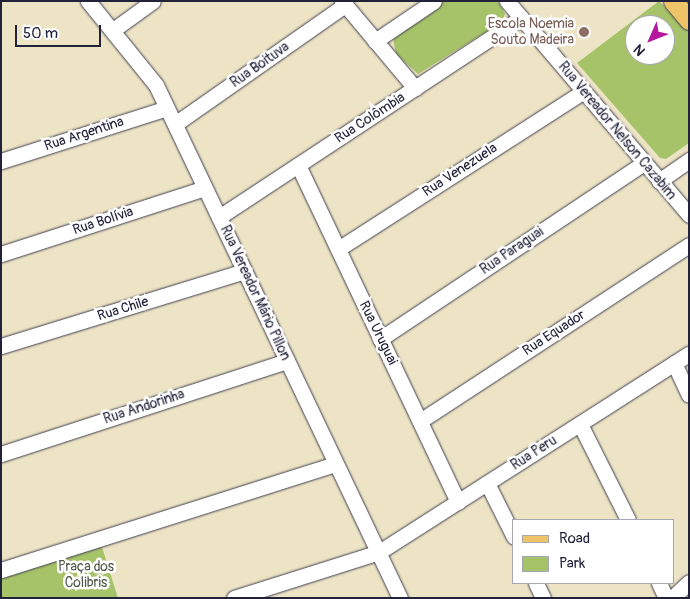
<!DOCTYPE html>
<meta charset="utf-8">
<style>
body{margin:0}
#map{position:relative;width:690px;height:599px;overflow:hidden;background:#ede4c5;font-family:Pangolin,sans-serif}
div>[style]{position:absolute}
[style*='--x']{left:calc(var(--x)*1px);top:calc(var(--y)*1px);width:calc(var(--w)*1px);rotate:calc(var(--a)*1deg)}
.green>*{inset:0;background:#a6c36a}
.roads{filter:drop-shadow(0 0 1px #403f50) drop-shadow(0 0 1px #403f50)}
.minor>*{height:15px;margin:-7.5px;padding:0 7.5px;transform-origin:7.5px;border-radius:7.5px;background:#fff}
.major>*{height:19px;margin:-9.5px;padding:0 9.5px;transform-origin:9.5px;border-radius:9.5px;background:#efc469}
.dots>*{width:14px;height:14px;translate:-50% -50%;box-sizing:border-box;border:2px solid #fff;border-radius:50%}
span{translate:-50% -50%;white-space:nowrap;text-align:center;line-height:1.15;-webkit-text-stroke:5px #fff;paint-order:stroke}
.education-label{font-size:14px;color:#785e54}
.right{translate:-100% -50%;text-align:right}
.street-label{font-size:14px;color:#22223b}
.park-label{font-size:14px;color:#505a4b}
.frame{position:absolute;inset:0;border:2px solid #22223b;pointer-events:none}
.legend{position:absolute;left:512px;top:519px;width:162px;height:65px;box-sizing:border-box;background:#fff;border:1px solid #a7a7b1;margin:0;padding:6px 9px;list-style:none;font-size:15px;color:#22223b}
.legend li{display:flex;align-items:center;gap:10px;height:25px}
.legend b{width:25px;border:1px solid #a7a7b1}
.north{position:absolute;left:625px;top:15px;width:50px;height:50px;box-sizing:border-box;background:#fff;border:1px solid #a7a7b1;border-radius:50%;rotate:226deg;font-size:14px;font-weight:700;line-height:20px;text-align:center;color:#22223b}
.north::after{content:'';display:block;margin:auto;width:18px;height:22px;background:#b5179e;clip-path:polygon(50% 0,100% 100%,50% 72%,0 100%)}
.scale{position:absolute;left:15px;top:25px;width:86px;height:22px;box-sizing:border-box;border:2px solid #22223b;border-top:0;padding-left:6px;font-size:15px;line-height:18px;white-space:nowrap;color:#22223b;-webkit-text-stroke:4px #fff;paint-order:stroke}
</style>
<div id="map">
<div class="green">
<i style="clip-path:polygon(444px 1px,498px 1px,505px 14px,502px 22px,418px 74px,396px 54px,393px 38px)"></i>
<i style="clip-path:polygon(evenodd,659px 1px,689px 32px,689px 143px,666px 159px,660px 158px,577px 63px,659px 1px,635px 25px,665px 25px,665px 55px,635px 55px,635px 25px)"></i>
<i style="clip-path:polygon(102px 547px,118px 598px,1px 598px,1px 577px)"></i>
</div>
<div class="roads">
<div class="minor">
<i style="--x:88;--y:1;--w:108;--a:51"></i>
<i style="--x:156;--y:85;--w:568;--a:64.56"></i>
<i style="--x:342;--y:1;--w:114;--a:50"></i>
<i style="--x:507;--y:1;--w:281;--a:49.6"></i>
<i style="--x:113;--y:30;--w:49;--a:-35.9"></i>
<i style="--x:375;--y:41;--w:71;--a:-34.1"></i>
<i style="--x:175;--y:124;--w:208;--a:-35"></i>
<i style="--x:1;--y:161;--w:174;--a:-17.7"></i>
<i style="--x:298;--y:165;--w:373;--a:64.6"></i>
<i style="--x:659;--y:181;--w:37;--a:-35"></i>
<i style="--x:219;--y:217;--w:362;--a:-33.4"></i>
<i style="--x:338;--y:249;--w:291;--a:-32.7"></i>
<i style="--x:1;--y:254;--w:214;--a:-17.9"></i>
<i style="--x:380;--y:339;--w:317;--a:-33.7"></i>
<i style="--x:1;--y:346;--w:255;--a:-17.1"></i>
<i style="--x:674;--y:363;--w:35;--a:65"></i>
<i style="--x:420;--y:421;--w:321;--a:-33.2"></i>
<i style="--x:580;--y:424;--w:107;--a:63.4"></i>
<i style="--x:1;--y:454;--w:301;--a:-18"></i>
<i style="--x:487;--y:483;--w:60;--a:63.4"></i>
<i style="--x:1;--y:570;--w:351;--a:-17.6"></i>
<i style="--x:536;--y:583;--w:17;--a:65"></i>
<i style="--x:659;--y:583;--w:17;--a:65"></i>
<i style="--x:234;--y:598;--w:152;--a:-17.6"></i>
<i style="--x:379;--y:552;--w:368;--a:-32.6"></i>
<i style="--x:672;--y:598;--w:23;--a:-43"></i>
</div>
<div class="major">
<i style="--x:673;--y:1;--w:25;--a:50"></i>
</div>
</div>
<div class="dots">
<i style="left:584px;top:32px;background:#8d6e63"></i>
</div>
<div class="education-label">
<span class="right" style="left:574px;top:32px">Escola Noemia<br>Souto Madeira</span>
</div>
<div class="street-label">
<span style="left:260px;top:65px;rotate:-35deg">Rua Boituva</span>
<span style="left:370px;top:118px;rotate:-33deg">Rua Colômbia</span>
<span style="left:617px;top:131px;rotate:50deg">Rua Vereador Nelson Cazabim</span>
<span style="left:84px;top:134px;rotate:-18deg">Rua Argentina</span>
<span style="left:460px;top:170px;rotate:-33deg">Rua Venezuela</span>
<span style="left:103px;top:221px;rotate:-18deg">Rua Bolívia</span>
<span style="left:512px;top:251px;rotate:-34deg">Rua Paraguai</span>
<span style="left:255px;top:293px;rotate:65deg">Rua Vereador Mário Pillon</span>
<span style="left:123px;top:309px;rotate:-17deg">Rua Chile</span>
<span style="left:378px;top:333px;rotate:64deg">Rua Uruguai</span>
<span style="left:554px;top:333px;rotate:-33deg">Rua Equador</span>
<span style="left:144px;top:407px;rotate:-18deg">Rua Andorinha</span>
<span style="left:534px;top:453px;rotate:-33deg">Rua Peru</span>
</div>
<div class="park-label">
<span style="left:86px;top:575px">Praça dos<br>Colibris</span>
</div>
<div class="frame"></div>
<ul class="legend">
<li><b style="height:6px;background:#efc469"></b>Road</li>
<li><b style="height:14px;background:#a6c36a"></b>Park</li>
</ul>
<div class="north">N</div>
<div class="scale">50 m</div>
</div>
